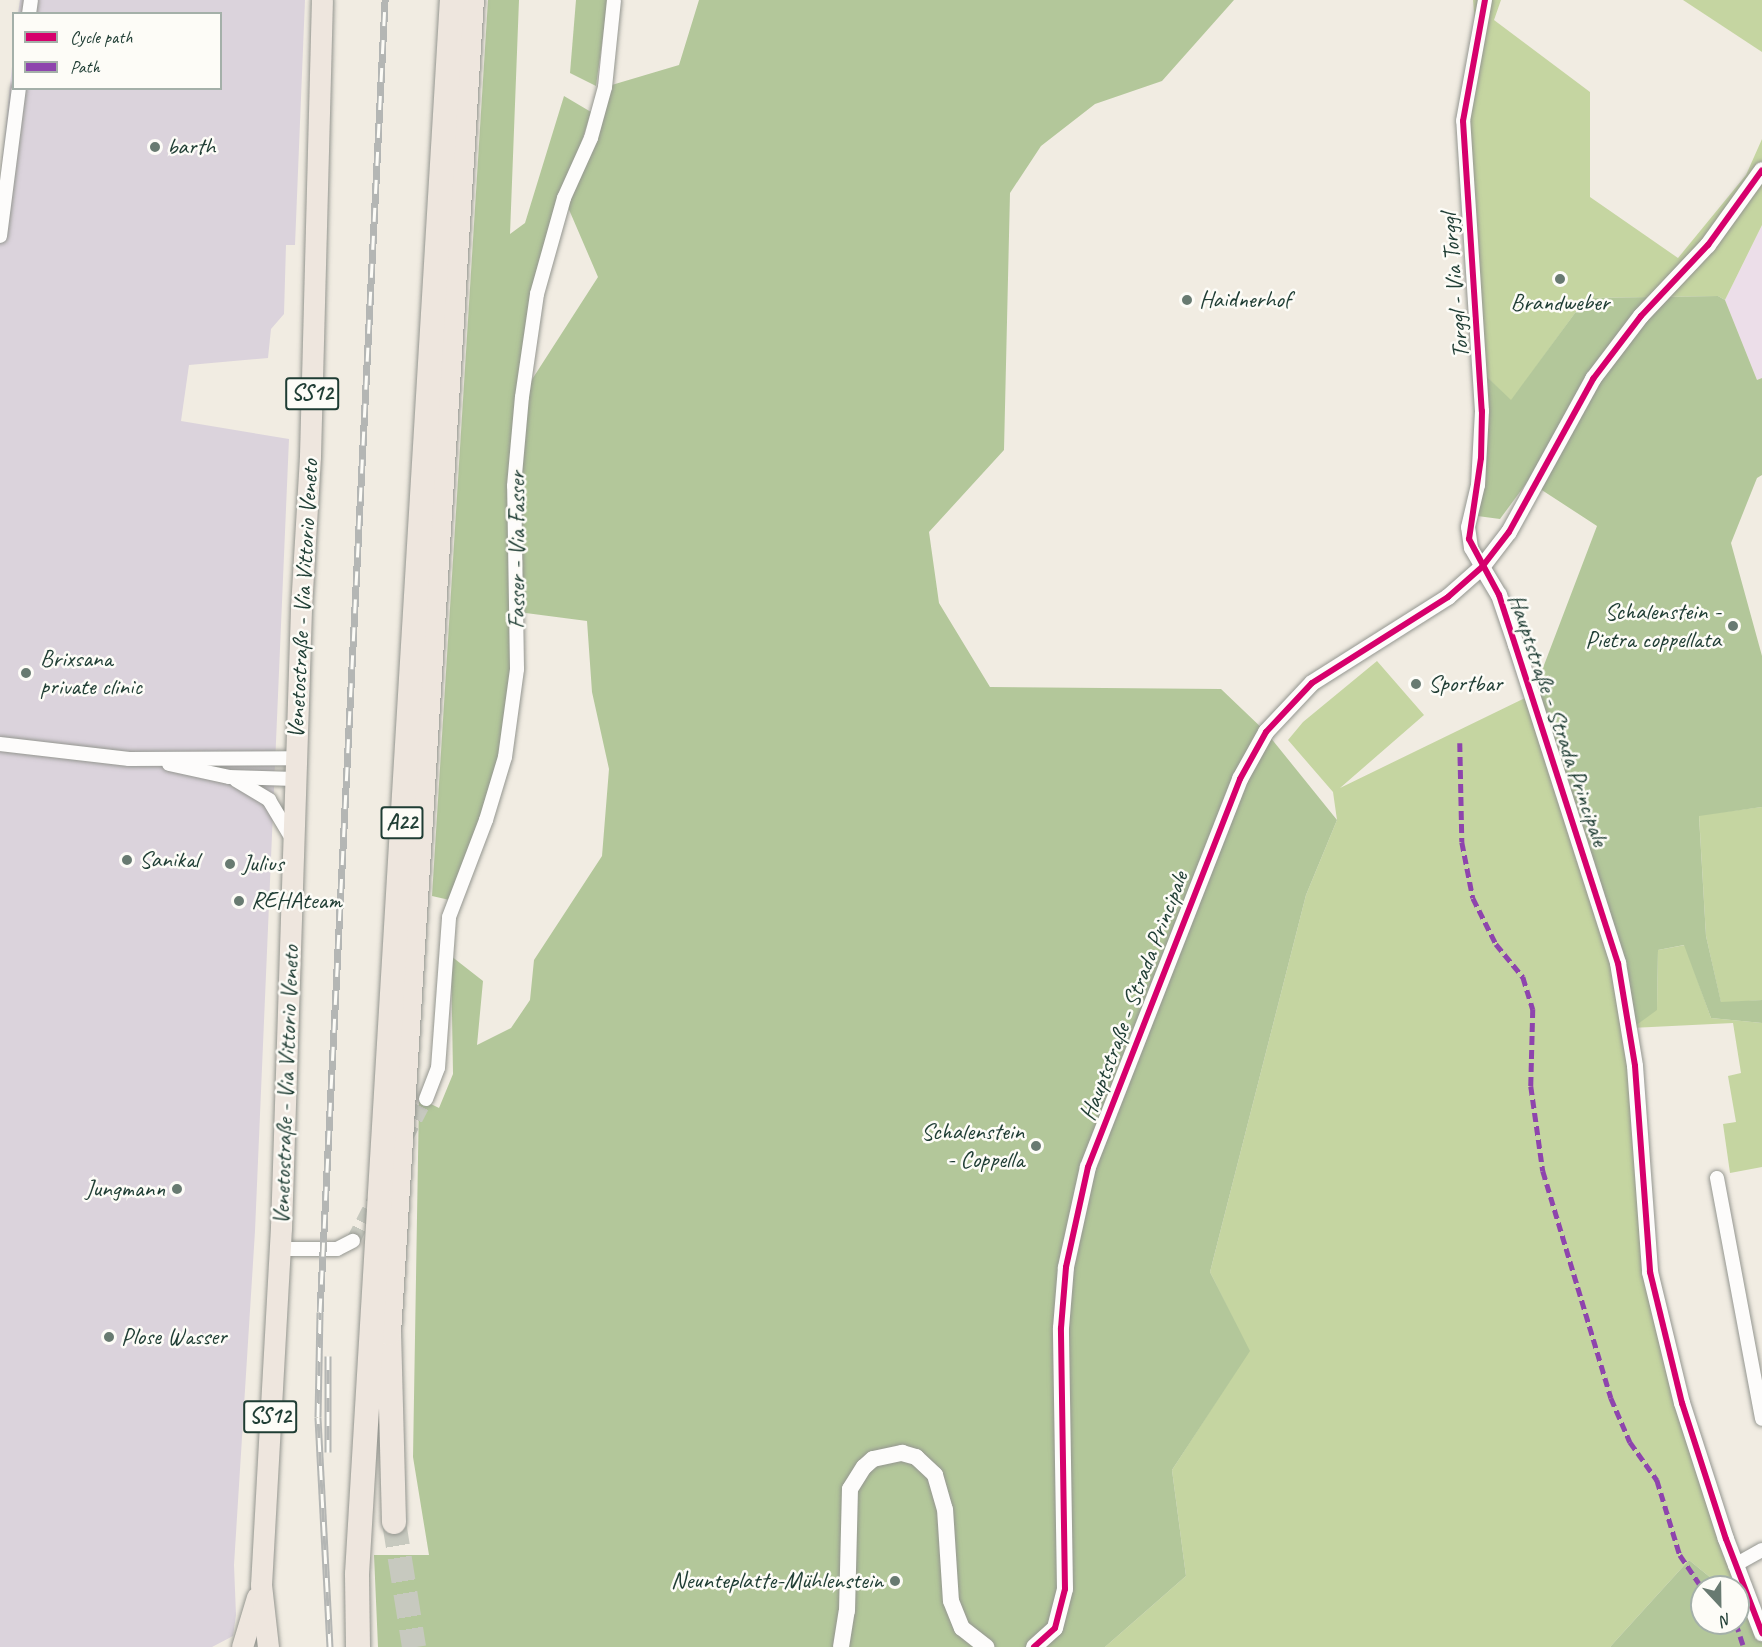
<!DOCTYPE html>
<meta charset="utf-8">
<style>
body{margin:0}
#map{position:relative;width:1762px;height:1647px;overflow:hidden;background:#f1ece2;font-family:Caveat,sans-serif}
div>[style]{position:absolute}
[style*='--x']{left:calc(var(--x)*1px);top:calc(var(--y)*1px);width:calc(var(--w)*1px);rotate:calc(var(--a)*1deg)}
.built>*{inset:0;background:#ecdee9}
.industrial>*{inset:0;background:#dbd3dc}
.green>*{inset:0;background:#c5d5a1}
.forest>*{inset:0;background:#b3c79a}
.minor-tunnel>*{height:14px;margin-top:-7px;transform-origin:0;background:repeating-linear-gradient(90deg,#c7c9bf 0 14px,transparent 0 21px)}
.motorway-tunnel>*{height:24px;margin-top:-12px;transform-origin:0;background:repeating-linear-gradient(90deg,#c7c9bf 0 24px,transparent 0 36px)}
.roads{filter:drop-shadow(0 0 2px #949690) drop-shadow(0 0 2px #949690)}
.minor>*{height:14px;margin:-7px;padding:0 7px;transform-origin:7px;border-radius:7px;background:#fdfcfb}
.tertiary>*{height:16px;margin:-8px;padding:0 8px;transform-origin:8px;border-radius:8px;background:#fdfcfb}
.primary>*{height:21px;margin:-10.5px;padding:0 10.5px;transform-origin:10.5px;border-radius:10.5px;background:#eee6de}
.motorway>*{height:24px;margin:-12px;padding:0 12px;transform-origin:12px;border-radius:12px;background:#eee6de}
.rail>*{height:7px;margin-top:-3.5px;transform-origin:0;background:repeating-linear-gradient(90deg,#fdfcf7 0 14px,#b4b6b4 0 28px);box-sizing:border-box;border-block:2px solid #b4b6b4}
.quiet>*{height:4.5px;margin-top:-2.25px;transform-origin:0;background:repeating-linear-gradient(90deg,#8e44ad 0 9px,transparent 0 13.5px)}
.cycleway>*{height:6px;margin:-3px;padding:0 3px;transform-origin:3px;border-radius:3px;background:#d6006c}
.dots>*{width:16px;height:16px;translate:-50% -50%;box-sizing:border-box;border:3px solid #fdfcf7;border-radius:50%}
span{translate:-50% -50%;white-space:nowrap;text-align:center;line-height:1.15;-webkit-text-stroke:5px #fdfcf7;paint-order:stroke}
.shield-label span{padding:2px 4px;background:#fdfcf7;border:2px solid;border-radius:4px;-webkit-text-stroke-width:0}
.shield-label{font-size:22px;color:#1f3d34;font-weight:700}
.poi-label{font-size:24px;color:#1f3d34}
.left{translate:0 -50%;text-align:left}
.right{translate:-100% -50%;text-align:right}
.street-label{font-size:24px;color:#1f3d34}
.legend{position:absolute;left:12px;top:12px;width:210px;height:78px;box-sizing:border-box;background:#fdfcf7;border:2px solid #a4b0a9;margin:0;padding:8px 10px;list-style:none;font-size:18px;color:#1f3d34}
.legend li{display:flex;align-items:center;gap:12px;height:30px}
.legend b{width:30px;border:2px solid #a4b0a9}
.north{position:absolute;left:1690px;top:1575px;width:60px;height:60px;box-sizing:border-box;background:#fdfcf7;border:2px solid #a4b0a9;border-radius:50%;rotate:158deg;font-size:16px;font-weight:700;line-height:24px;text-align:center;color:#1f3d34}
.north::after{content:'';display:block;margin:auto;width:21px;height:27px;background:#687a71;clip-path:polygon(50% 0,100% 100%,50% 72%,0 100%)}
</style>
<div id="map">
<div class="built">
<i style="clip-path:polygon(1762px 225px,1762px 378px,1757px 380px,1725px 300px)"></i>
</div>
<div class="industrial">
<i style="clip-path:polygon(20px 0,305px 0,295px 245px,286px 245px,284px 314px,271px 329px,268px 358px,189px 365px,181px 421px,289px 439px,255px 1231px,234px 1565px,236px 1615px,233px 1636px,212px 1647px,0 1647px,0 182px,13px 57px,14px 88px,220px 88px,220px 14px,18px 13px)"></i>
</div>
<div class="green">
<i style="clip-path:polygon(1473px 0,1501px 0,1494px 20px,1590px 92px,1590px 197px,1678px 258px,1746px 175px,1762px 139px,1762px 225px,1725px 300px,1718px 296px,1586px 298px,1511px 401px,1481px 371px,1463px 121px,1476px 33px)"></i>
<i style="clip-path:polygon(1683px 0,1762px 0,1762px 52px)"></i>
<i style="clip-path:polygon(1377px 661px,1424px 715px,1340px 788px,1533px 694px,1657px 1009px,1658px 950px,1685px 945px,1711px 1018px,1762px 1023px,1762px 1167px,1730px 1173px,1723px 1124px,1736px 1122px,1728px 1076px,1741px 1073px,1733px 1023px,1631px 1028px,1650px 1272px,1752px 1611px,1738px 1599px,1738px 1587px,1722px 1587px,1689px 1560px,1610px 1647px,1105px 1647px,1186px 1576px,1172px 1470px,1249px 1351px,1210px 1272px,1306px 895px,1337px 820px,1333px 792px,1288px 740px,1303px 722px)"></i>
<i style="clip-path:polygon(1762px 807px,1762px 1000px,1721px 1003px,1706px 936px,1699px 815px)"></i>
</div>
<div class="forest">
<i style="clip-path:polygon(488px 0,519px 0,510px 234px,525px 223px,564px 96px,591px 112px,564px 198px,522px 395px,598px 277px,564px 198px,605px 87px,679px 65px,699px 0,1234px 0,1162px 81px,1095px 104px,1041px 146px,1010px 193px,1004px 450px,929px 532px,939px 603px,990px 687px,1221px 689px,1266px 732px,1337px 820px,1306px 895px,1210px 1272px,1250px 1351px,1172px 1470px,1186px 1576px,1105px 1647px,378px 1647px,374px 1555px,429px 1555px,413px 1457px,419px 1098px,439px 1108px,453px 1074px,451px 956px,483px 981px,477px 1045px,511px 1028px,530px 1000px,534px 960px,602px 856px,609px 769px,592px 692px,587px 621px,518px 612px,505px 757px,454px 901px,432px 896px)"></i>
<i style="clip-path:polygon(576px 0,608px 0,596px 86px,570px 73px)"></i>
<i style="clip-path:polygon(1718px 296px,1725px 300px,1757px 380px,1762px 378px,1762px 475px,1757px 478px,1731px 543px,1762px 656px,1762px 807px,1699px 816px,1706px 936px,1721px 1002px,1762px 1000px,1762px 1023px,1711px 1018px,1684px 945px,1658px 950px,1657px 1010px,1631px 1029px,1533px 694px,1597px 526px,1528px 481px,1500px 519px,1470px 515px,1481px 371px,1511px 400px,1586px 298px)"></i>
<i style="clip-path:polygon(1689px 1560px,1722px 1587px,1702px 1587px,1702px 1623px,1738px 1623px,1738px 1599px,1752px 1611px,1762px 1633px,1762px 1647px,1610px 1647px)"></i>
</div>
<div class="minor-tunnel">
<i style="--x:406;--y:1138;--w:44;--a:-62.9"></i>
<i style="--x:353;--y:1241;--w:46;--a:-62.9"></i>
</div>
<div class="motorway-tunnel">
<i style="--x:394;--y:1522;--w:127;--a:80.9"></i>
</div>
<div class="roads">
<div class="minor">
<i style="--x:29;--y:14;--w:14;--a:-82"></i>
<i style="--x:0;--y:236;--w:149;--a:-82.7"></i>
<i style="--x:1482;--y:567;--w:22;--a:-120"></i>
<i style="--x:1471;--y:548;--w:21;--a:-98"></i>
<i style="--x:1468;--y:527;--w:43;--a:-76.6"></i>
<i style="--x:1478;--y:485;--w:74;--a:-86.9"></i>
<i style="--x:1482;--y:411;--w:291;--a:-93.7"></i>
<i style="--x:1463;--y:121;--w:123;--a:-79.7"></i>
<i style="--x:0;--y:744;--w:130;--a:6.6"></i>
<i style="--x:129;--y:759;--w:167;--a:-0.3"></i>
<i style="--x:169;--y:764;--w:61;--a:12.2"></i>
<i style="--x:229;--y:777;--w:66;--a:1.7"></i>
<i style="--x:236;--y:780;--w:39;--a:31"></i>
<i style="--x:269;--y:800;--w:47;--a:59"></i>
<i style="--x:426;--y:1099;--w:33;--a:-69"></i>
<i style="--x:438;--y:1068;--w:151;--a:-85.8"></i>
<i style="--x:449;--y:917;--w:104;--a:-69.1"></i>
<i style="--x:486;--y:820;--w:66;--a:-73.2"></i>
<i style="--x:505;--y:757;--w:89;--a:-82.2"></i>
<i style="--x:517;--y:669;--w:183;--a:-90.9"></i>
<i style="--x:514;--y:486;--w:89;--a:-84.9"></i>
<i style="--x:522;--y:397;--w:104;--a:-81.7"></i>
<i style="--x:537;--y:294;--w:100;--a:-74.3"></i>
<i style="--x:564;--y:198;--w:66;--a:-65.8"></i>
<i style="--x:591;--y:138;--w:53;--a:-74.6"></i>
<i style="--x:605;--y:87;--w:87;--a:-84.1"></i>
<i style="--x:1717;--y:1178;--w:245;--a:79.4"></i>
<i style="--x:280;--y:1249;--w:57;--a:0"></i>
<i style="--x:337;--y:1249;--w:18;--a:-27"></i>
<i style="--x:1735;--y:1565;--w:31;--a:-29"></i>
</div>
<div class="tertiary">
<i style="--x:1482;--y:567;--w:33;--a:59"></i>
<i style="--x:1499;--y:595;--w:53;--a:71.2"></i>
<i style="--x:1516;--y:645;--w:334;--a:72.2"></i>
<i style="--x:1618;--y:963;--w:104;--a:80.6"></i>
<i style="--x:1635;--y:1066;--w:207;--a:85.8"></i>
<i style="--x:1650;--y:1272;--w:135;--a:76.3"></i>
<i style="--x:1682;--y:1403;--w:143;--a:72.1"></i>
<i style="--x:1726;--y:1539;--w:101;--a:69"></i>
<i style="--x:841;--y:1647;--w:36;--a:-81"></i>
<i style="--x:847;--y:1611;--w:122;--a:-88.6"></i>
<i style="--x:850;--y:1489;--w:26;--a:-58"></i>
<i style="--x:864;--y:1467;--w:12;--a:-42"></i>
<i style="--x:873;--y:1459;--w:30;--a:-12"></i>
<i style="--x:902;--y:1453;--w:15;--a:16"></i>
<i style="--x:916;--y:1457;--w:26;--a:43"></i>
<i style="--x:935;--y:1475;--w:35;--a:74"></i>
<i style="--x:945;--y:1509;--w:92;--a:86.3"></i>
<i style="--x:951;--y:1601;--w:29;--a:68"></i>
<i style="--x:962;--y:1628;--w:31;--a:38"></i>
<i style="--x:1034;--y:1647;--w:28;--a:-42"></i>
<i style="--x:1055;--y:1628;--w:40;--a:-75.6"></i>
<i style="--x:1065;--y:1589;--w:261;--a:-90.9"></i>
<i style="--x:1061;--y:1328;--w:61;--a:-85.3"></i>
<i style="--x:1066;--y:1267;--w:102;--a:-77.6"></i>
<i style="--x:1088;--y:1167;--w:417;--a:-68.6"></i>
<i style="--x:1240;--y:779;--w:54;--a:-61"></i>
<i style="--x:1266;--y:732;--w:67;--a:-46.8"></i>
<i style="--x:1312;--y:683;--w:161;--a:-32.3"></i>
<i style="--x:1448;--y:597;--w:45;--a:-41.4"></i>
<i style="--x:1482;--y:567;--w:44;--a:-52.4"></i>
<i style="--x:1509;--y:532;--w:175;--a:-61.2"></i>
<i style="--x:1593;--y:379;--w:79;--a:-52.7"></i>
<i style="--x:1641;--y:316;--w:98;--a:-46.7"></i>
<i style="--x:1708;--y:245;--w:92;--a:-54.2"></i>
</div>
<div class="primary">
<i style="--x:242;--y:1647;--w:52;--a:-73.3"></i>
<i style="--x:268;--y:1647;--w:62;--a:-96.4"></i>
<i style="--x:261;--y:1585;--w:358;--a:-86.8"></i>
<i style="--x:281;--y:1228;--w:620;--a:-88.15"></i>
<i style="--x:301;--y:608;--w:152;--a:-86.6"></i>
<i style="--x:310;--y:456;--w:456;--a:-88.5"></i>
</div>
<div class="motorway">
<i style="--x:394;--y:1522;--w:189;--a:-91.5"></i>
<i style="--x:389;--y:1333;--w:1336;--a:-86.44"></i>
<i style="--x:358;--y:1647;--w:73;--a:-90.8"></i>
<i style="--x:357;--y:1574;--w:1577;--a:-86.55"></i>
</div>
</div>
<div class="rail">
<i style="--x:328;--y:1356;--w:96;--a:90"></i>
<i style="--x:330;--y:1647;--w:230;--a:-93"></i>
<i style="--x:318;--y:1417;--w:105;--a:-88.9"></i>
<i style="--x:320;--y:1312;--w:1314;--a:-87.16"></i>
</div>
<div class="quiet">
<i style="--x:1460;--y:743;--w:99;--a:88.8"></i>
<i style="--x:1462;--y:842;--w:57;--a:78.9"></i>
<i style="--x:1473;--y:898;--w:51;--a:63.4"></i>
<i style="--x:1496;--y:944;--w:43;--a:50.7"></i>
<i style="--x:1523;--y:977;--w:34;--a:73"></i>
<i style="--x:1533;--y:1009;--w:77;--a:91.5"></i>
<i style="--x:1531;--y:1086;--w:86;--a:82"></i>
<i style="--x:1543;--y:1171;--w:237;--a:73.3"></i>
<i style="--x:1611;--y:1398;--w:48;--a:66.6"></i>
<i style="--x:1630;--y:1442;--w:47;--a:54.6"></i>
<i style="--x:1657;--y:1480;--w:78;--a:73"></i>
<i style="--x:1680;--y:1555;--w:40;--a:56"></i>
<i style="--x:1736;--y:1623;--w:25;--a:72"></i>
</div>
<div class="cycleway">
<i style="--x:1485;--y:0;--w:123;--a:100.3"></i>
<i style="--x:1463;--y:121;--w:291;--a:86.3"></i>
<i style="--x:1482;--y:411;--w:47;--a:91.2"></i>
<i style="--x:1481;--y:458;--w:82;--a:98.4"></i>
<i style="--x:1469;--y:539;--w:64;--a:61.8"></i>
<i style="--x:1499;--y:595;--w:387;--a:72.1"></i>
<i style="--x:1618;--y:963;--w:104;--a:80.6"></i>
<i style="--x:1635;--y:1066;--w:207;--a:85.8"></i>
<i style="--x:1650;--y:1272;--w:135;--a:76.3"></i>
<i style="--x:1682;--y:1403;--w:143;--a:72.1"></i>
<i style="--x:1726;--y:1539;--w:101;--a:69"></i>
<i style="--x:1034;--y:1647;--w:28;--a:-42"></i>
<i style="--x:1055;--y:1628;--w:40;--a:-75.6"></i>
<i style="--x:1065;--y:1589;--w:261;--a:-90.9"></i>
<i style="--x:1061;--y:1328;--w:61;--a:-85.3"></i>
<i style="--x:1066;--y:1267;--w:102;--a:-77.6"></i>
<i style="--x:1088;--y:1167;--w:417;--a:-68.6"></i>
<i style="--x:1240;--y:779;--w:54;--a:-61"></i>
<i style="--x:1266;--y:732;--w:67;--a:-46.8"></i>
<i style="--x:1312;--y:683;--w:161;--a:-32.3"></i>
<i style="--x:1448;--y:597;--w:45;--a:-41.4"></i>
<i style="--x:1482;--y:567;--w:44;--a:-52.4"></i>
<i style="--x:1509;--y:532;--w:175;--a:-61.2"></i>
<i style="--x:1593;--y:379;--w:79;--a:-52.7"></i>
<i style="--x:1641;--y:316;--w:98;--a:-46.7"></i>
<i style="--x:1708;--y:245;--w:92;--a:-54.2"></i>
</div>
<div class="dots">
<i style="left:155px;top:147px;background:#687a71"></i>
<i style="left:1560px;top:279px;background:#687a71"></i>
<i style="left:1187px;top:300px;background:#687a71"></i>
<i style="left:1733px;top:626px;background:#687a71"></i>
<i style="left:26px;top:673px;background:#687a71"></i>
<i style="left:1416px;top:684px;background:#687a71"></i>
<i style="left:127px;top:860px;background:#687a71"></i>
<i style="left:230px;top:864px;background:#687a71"></i>
<i style="left:239px;top:901px;background:#687a71"></i>
<i style="left:1036px;top:1146px;background:#687a71"></i>
<i style="left:177px;top:1189px;background:#687a71"></i>
<i style="left:109px;top:1337px;background:#687a71"></i>
<i style="left:895px;top:1581px;background:#687a71"></i>
</div>
<div class="shield-label">
<span style="left:312px;top:394px">SS12</span>
<span style="left:402px;top:823px">A22</span>
<span style="left:270px;top:1417px">SS12</span>
</div>
<div class="poi-label">
<span class="left" style="left:167px;top:147px">barth</span>
<span class="left" style="left:1199px;top:300px">Haidnerhof</span>
<span style="left:1560px;top:303px">Brandweber</span>
<span class="right" style="left:1721px;top:626px">Schalenstein -<br>Pietra coppellata</span>
<span class="left" style="left:40px;top:673px">Brixsana<br>private clinic</span>
<span class="left" style="left:1428px;top:684px">Sportbar</span>
<span class="left" style="left:139px;top:860px">Sanikal</span>
<span class="left" style="left:242px;top:864px">Julius</span>
<span class="left" style="left:251px;top:901px">REHAteam</span>
<span class="right" style="left:1024px;top:1146px">Schalenstein<br>- Coppella</span>
<span class="right" style="left:165px;top:1189px">Jungmann</span>
<span class="left" style="left:121px;top:1337px">Plose Wasser</span>
<span class="right" style="left:883px;top:1581px">Neunteplatte-Mühlenstein</span>
</div>
<div class="street-label">
<span style="left:1455px;top:286px;rotate:-95deg">Torggl - Via Torggl</span>
<span style="left:517px;top:550px;rotate:-90deg">Fasser - Via Fasser</span>
<span style="left:303px;top:599px;rotate:-87deg">Venetostraße - Via Vittorio Veneto</span>
<span style="left:1558px;top:720px;rotate:71deg">Hauptstraße - Strada Principale</span>
<span style="left:1134px;top:996px;rotate:-69deg">Hauptstraße - Strada Principale</span>
<span style="left:286px;top:1085px;rotate:-88deg">Venetostraße - Via Vittorio Veneto</span>
</div>
<ul class="legend">
<li><b style="height:8px;background:#d6006c"></b>Cycle path</li>
<li><b style="height:8px;background:#8e44ad"></b>Path</li>
</ul>
<div class="north">N</div>
</div>
